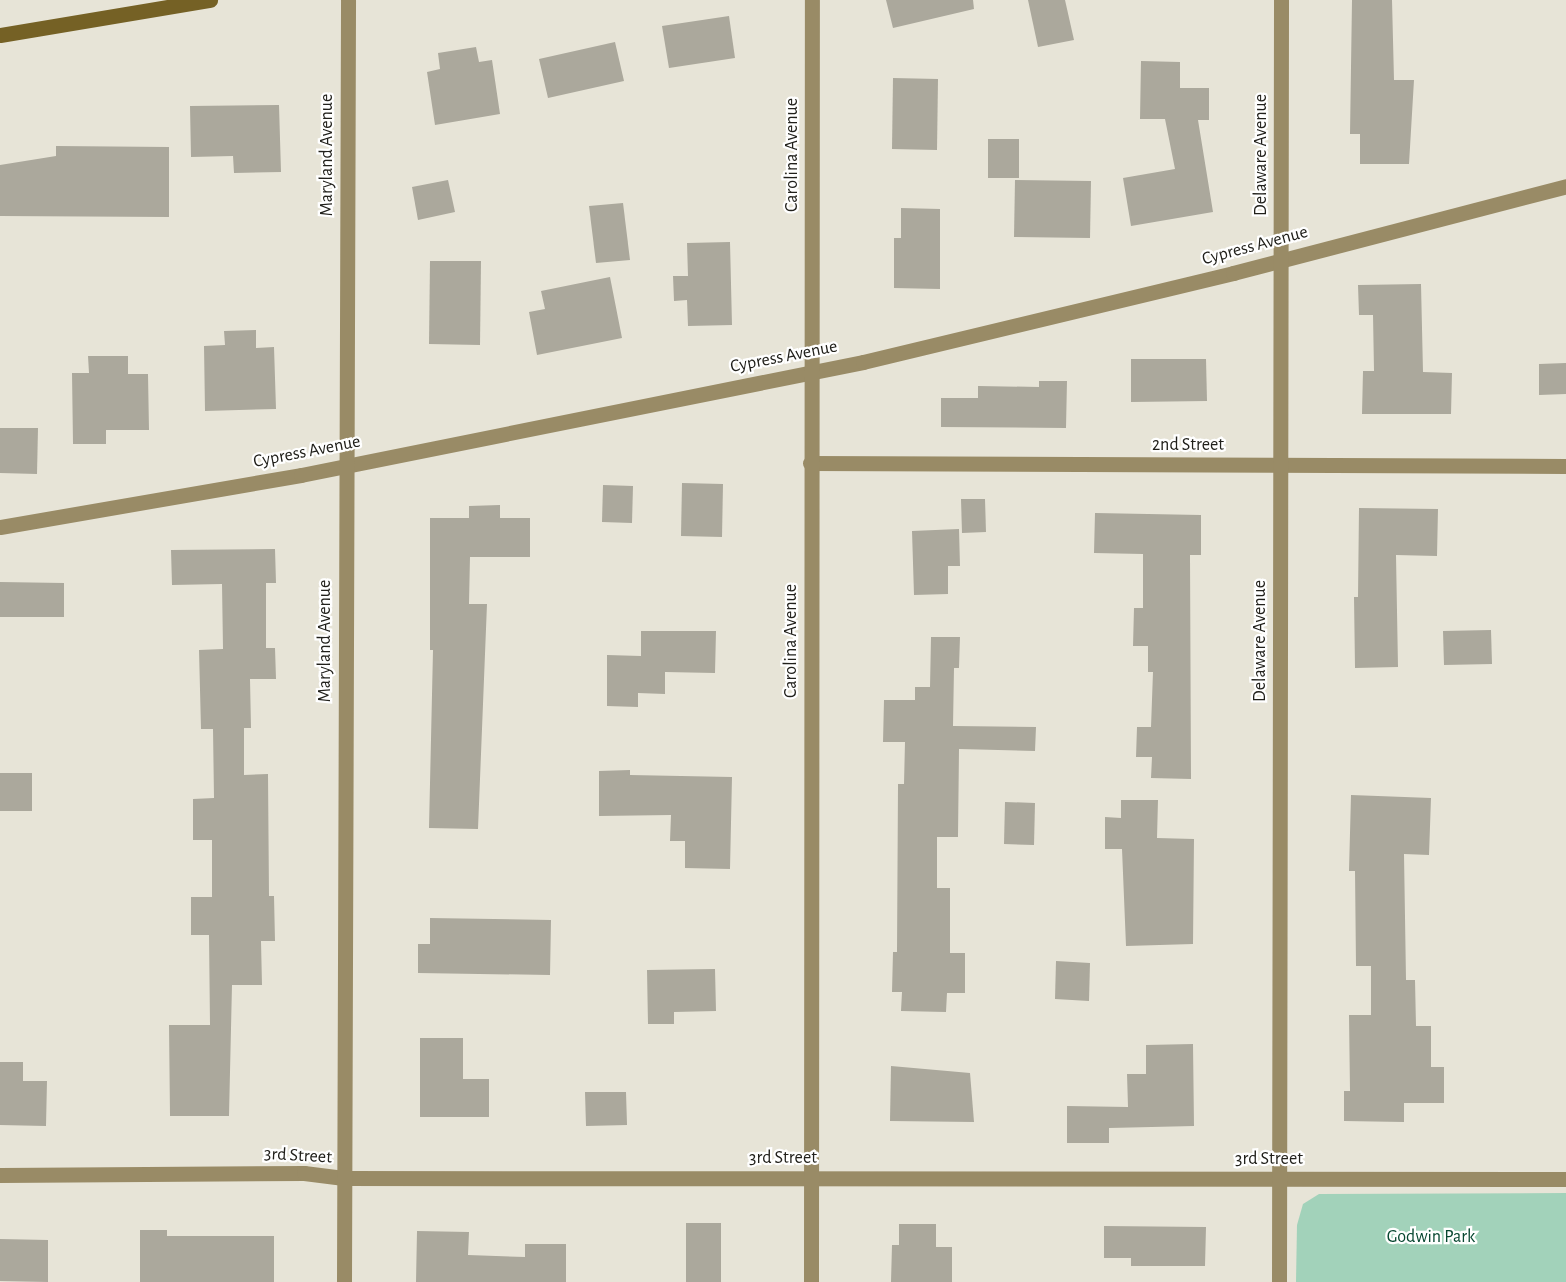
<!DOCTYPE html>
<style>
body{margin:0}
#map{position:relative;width:1566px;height:1282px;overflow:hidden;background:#e7e4d7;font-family:"Alegreya Sans",sans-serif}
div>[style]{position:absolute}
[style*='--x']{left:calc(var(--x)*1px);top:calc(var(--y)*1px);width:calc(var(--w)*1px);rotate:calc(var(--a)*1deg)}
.green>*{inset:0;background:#a2d2ba}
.building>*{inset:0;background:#aba89c}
.street>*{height:15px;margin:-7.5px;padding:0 7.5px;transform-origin:7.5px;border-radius:7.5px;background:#998b66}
.secondary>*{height:15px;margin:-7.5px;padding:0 7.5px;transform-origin:7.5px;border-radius:7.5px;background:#756125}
span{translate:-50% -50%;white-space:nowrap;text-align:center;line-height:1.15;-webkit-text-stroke:4.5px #fff;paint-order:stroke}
.street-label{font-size:18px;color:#21201b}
.park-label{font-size:18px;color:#074730}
</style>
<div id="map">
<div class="green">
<i style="clip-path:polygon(1566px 1193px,1566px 1282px,1296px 1282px,1297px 1225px,1303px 1204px,1319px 1194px)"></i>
</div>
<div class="building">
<i style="clip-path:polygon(886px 0,973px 0,974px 9px,893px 28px)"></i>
<i style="clip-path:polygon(1028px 0,1065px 0,1074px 40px,1038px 47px)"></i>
<i style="clip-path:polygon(1352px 0,1392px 0,1394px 80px,1414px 80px,1409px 164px,1360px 164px,1360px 134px,1350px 134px)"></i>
<i style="clip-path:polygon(729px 16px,735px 58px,669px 68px,662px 26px)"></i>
<i style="clip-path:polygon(615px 42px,624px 81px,548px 98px,539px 59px)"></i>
<i style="clip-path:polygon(476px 47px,479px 62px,492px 60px,500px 114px,435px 125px,427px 72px,440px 69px,438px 53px)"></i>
<i style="clip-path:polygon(1141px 61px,1180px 62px,1180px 88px,1209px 88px,1209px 120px,1198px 120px,1213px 212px,1131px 226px,1123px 178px,1175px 169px,1165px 119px,1140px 119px)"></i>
<i style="clip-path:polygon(893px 78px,938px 79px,937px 150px,892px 149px)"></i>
<i style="clip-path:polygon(279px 105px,281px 172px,234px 173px,233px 156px,191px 157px,190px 106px)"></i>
<i style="clip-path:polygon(988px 139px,1019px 139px,1019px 178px,988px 178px)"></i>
<i style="clip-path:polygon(56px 146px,169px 147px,169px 217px,0 216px,0 165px,56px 156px)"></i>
<i style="clip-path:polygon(448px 180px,455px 212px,418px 220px,412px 187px)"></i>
<i style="clip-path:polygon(1015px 180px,1091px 181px,1090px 238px,1014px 237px)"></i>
<i style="clip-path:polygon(623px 203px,630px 260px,596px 263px,589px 206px)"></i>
<i style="clip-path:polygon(901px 208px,940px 209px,940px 289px,894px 288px,894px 238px,901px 238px)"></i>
<i style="clip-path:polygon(730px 242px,732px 325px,688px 326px,687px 300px,674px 301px,673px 276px,688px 276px,687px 243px)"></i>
<i style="clip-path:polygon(430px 261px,481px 261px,480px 345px,429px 344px)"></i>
<i style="clip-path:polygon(610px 277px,622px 338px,537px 355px,529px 312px,545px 309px,541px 291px)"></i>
<i style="clip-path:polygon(1421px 284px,1423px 372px,1452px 373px,1451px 414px,1362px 414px,1363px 371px,1374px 371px,1373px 315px,1359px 315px,1358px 285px)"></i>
<i style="clip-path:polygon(256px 330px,256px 348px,274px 347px,276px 409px,205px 411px,204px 346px,225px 345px,224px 331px)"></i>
<i style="clip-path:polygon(88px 356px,128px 356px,128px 374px,148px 374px,149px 430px,106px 430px,106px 444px,73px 444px,72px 373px,89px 373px)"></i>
<i style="clip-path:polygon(1131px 359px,1206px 359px,1207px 401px,1131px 402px)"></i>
<i style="clip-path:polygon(1566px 363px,1566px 394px,1539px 395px,1539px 364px)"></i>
<i style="clip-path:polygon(1039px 381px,1067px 381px,1066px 428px,941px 427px,941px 398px,978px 398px,978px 386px,1039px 387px)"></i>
<i style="clip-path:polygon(0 428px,38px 428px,37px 474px,0 473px)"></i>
<i style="clip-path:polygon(682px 483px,723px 484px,722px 537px,681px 536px)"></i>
<i style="clip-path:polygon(603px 485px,633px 486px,632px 523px,602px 522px)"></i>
<i style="clip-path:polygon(961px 499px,985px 499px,986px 532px,962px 533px)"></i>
<i style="clip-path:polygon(500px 505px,500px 518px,530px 518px,530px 557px,470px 557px,469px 604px,487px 604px,478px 829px,429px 828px,433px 650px,430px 650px,430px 518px,469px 518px,469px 506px)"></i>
<i style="clip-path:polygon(1359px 508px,1438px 509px,1437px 556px,1396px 555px,1398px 667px,1355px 668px,1354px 597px,1358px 597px)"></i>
<i style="clip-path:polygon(1095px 513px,1201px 515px,1201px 555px,1190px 555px,1191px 779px,1151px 778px,1152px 757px,1136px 757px,1137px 727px,1151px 727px,1153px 672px,1148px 672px,1148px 646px,1133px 646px,1134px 608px,1143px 608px,1143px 554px,1094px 553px)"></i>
<i style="clip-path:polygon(959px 529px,960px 566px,948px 566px,948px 594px,914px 595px,912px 531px)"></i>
<i style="clip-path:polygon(275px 549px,276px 583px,266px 583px,266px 648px,275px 648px,276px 679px,250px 679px,251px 728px,244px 728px,244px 775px,268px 774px,269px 896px,274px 896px,275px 941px,261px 941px,262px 985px,232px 985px,229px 1116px,170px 1116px,169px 1025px,210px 1025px,209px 935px,191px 935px,191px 897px,212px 897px,212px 840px,193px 840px,193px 799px,214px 798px,213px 729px,201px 729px,199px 650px,223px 649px,222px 584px,172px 585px,171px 550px)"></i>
<i style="clip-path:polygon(0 582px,64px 583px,64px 617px,0 617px)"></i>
<i style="clip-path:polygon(1491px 630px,1492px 664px,1444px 665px,1443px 631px)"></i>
<i style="clip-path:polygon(641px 631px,716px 631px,715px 673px,665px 672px,665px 694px,638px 693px,638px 707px,607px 706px,607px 655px,641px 656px)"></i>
<i style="clip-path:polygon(931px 637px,960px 637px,959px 668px,954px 668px,953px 726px,1036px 727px,1035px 751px,959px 749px,958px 837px,937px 837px,937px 888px,950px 888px,950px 953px,965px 953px,965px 993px,947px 993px,946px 1012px,901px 1011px,902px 992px,892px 992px,893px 952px,897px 952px,898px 784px,904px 784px,905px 742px,883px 742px,884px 700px,915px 700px,915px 687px,930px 687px)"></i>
<i style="clip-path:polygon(630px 770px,630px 775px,732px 777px,730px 869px,685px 868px,685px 841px,670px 841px,671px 815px,599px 816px,599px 771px)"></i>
<i style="clip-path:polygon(0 773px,32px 773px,32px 811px,0 811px)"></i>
<i style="clip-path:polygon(1351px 795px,1431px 798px,1429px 855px,1404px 854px,1406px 980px,1415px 980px,1416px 1026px,1431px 1026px,1431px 1067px,1444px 1067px,1444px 1103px,1404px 1103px,1404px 1122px,1344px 1121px,1344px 1091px,1350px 1091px,1349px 1015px,1371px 1015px,1371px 966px,1356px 966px,1355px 871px,1349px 871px)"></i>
<i style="clip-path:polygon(1121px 800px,1158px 800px,1157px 838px,1194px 839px,1193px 944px,1126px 946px,1122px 849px,1105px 849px,1105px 817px,1121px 818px)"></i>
<i style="clip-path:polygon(1005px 802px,1035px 803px,1034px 845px,1004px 844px)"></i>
<i style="clip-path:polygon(430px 918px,551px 920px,550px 975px,418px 973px,418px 944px,430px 944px)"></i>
<i style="clip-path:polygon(1056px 961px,1090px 963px,1089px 1001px,1055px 999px)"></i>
<i style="clip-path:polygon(715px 969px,716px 1011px,674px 1012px,674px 1024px,648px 1024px,647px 970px)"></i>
<i style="clip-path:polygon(420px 1038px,463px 1038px,463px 1079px,489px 1079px,489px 1117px,420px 1117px)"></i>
<i style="clip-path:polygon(1193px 1044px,1194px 1126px,1109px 1128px,1109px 1143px,1067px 1143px,1067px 1106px,1128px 1107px,1127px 1074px,1146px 1074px,1146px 1045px)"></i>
<i style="clip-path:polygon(0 1062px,23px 1062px,23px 1081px,47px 1081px,46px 1126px,0 1125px)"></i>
<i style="clip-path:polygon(891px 1066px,970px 1073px,974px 1122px,890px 1121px)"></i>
<i style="clip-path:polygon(585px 1092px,626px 1092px,627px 1125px,586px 1126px)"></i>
<i style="clip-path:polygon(686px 1223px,721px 1223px,721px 1282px,686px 1282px)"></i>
<i style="clip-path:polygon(899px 1224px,936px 1224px,936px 1247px,952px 1247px,952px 1282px,891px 1282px,892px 1245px,899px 1245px)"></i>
<i style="clip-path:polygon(1104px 1226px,1206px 1227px,1205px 1266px,1131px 1266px,1131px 1258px,1104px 1258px)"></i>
<i style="clip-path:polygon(140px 1230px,167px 1230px,167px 1236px,274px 1236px,274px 1282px,140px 1282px)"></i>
<i style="clip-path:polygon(417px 1231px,469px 1232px,468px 1255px,525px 1257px,525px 1244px,566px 1244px,566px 1282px,416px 1282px)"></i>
<i style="clip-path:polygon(0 1239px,48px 1240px,48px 1282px,0 1281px)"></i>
</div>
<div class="street">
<i style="--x:810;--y:463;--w:756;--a:0.23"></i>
<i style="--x:0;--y:527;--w:305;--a:-9.8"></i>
<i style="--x:301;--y:475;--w:573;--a:-11.37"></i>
<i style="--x:863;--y:362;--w:381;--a:-13.5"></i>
<i style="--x:1233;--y:273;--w:344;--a:-14.6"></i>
<i style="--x:0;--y:1175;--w:304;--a:-0.4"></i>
<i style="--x:304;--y:1173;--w:40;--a:7.1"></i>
<i style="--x:344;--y:1178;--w:1222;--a:0.05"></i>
<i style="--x:344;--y:1282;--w:1282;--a:-89.82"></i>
<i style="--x:811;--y:1282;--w:1282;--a:-89.96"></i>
<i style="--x:1279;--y:1282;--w:1282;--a:-89.91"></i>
</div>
<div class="secondary">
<i style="--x:0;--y:35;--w:213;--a:-9.5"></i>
</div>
<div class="street-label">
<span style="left:327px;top:155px;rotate:-90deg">Maryland Avenue</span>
<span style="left:792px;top:155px;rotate:-90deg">Carolina Avenue</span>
<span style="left:1261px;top:155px;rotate:-90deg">Delaware Avenue</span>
<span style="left:1255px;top:246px;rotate:-15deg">Cypress Avenue</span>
<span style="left:784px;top:357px;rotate:-11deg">Cypress Avenue</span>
<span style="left:1188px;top:445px">2nd Street</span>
<span style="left:307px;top:452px;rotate:-11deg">Cypress Avenue</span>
<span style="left:325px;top:641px;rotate:-90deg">Maryland Avenue</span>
<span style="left:791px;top:641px;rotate:-90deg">Carolina Avenue</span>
<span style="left:1260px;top:641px;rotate:-90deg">Delaware Avenue</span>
<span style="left:298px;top:1156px;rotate:3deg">3rd Street</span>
<span style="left:783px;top:1158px">3rd Street</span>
<span style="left:1269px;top:1159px">3rd Street</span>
</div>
<div class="park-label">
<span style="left:1431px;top:1237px">Godwin Park</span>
</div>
</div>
